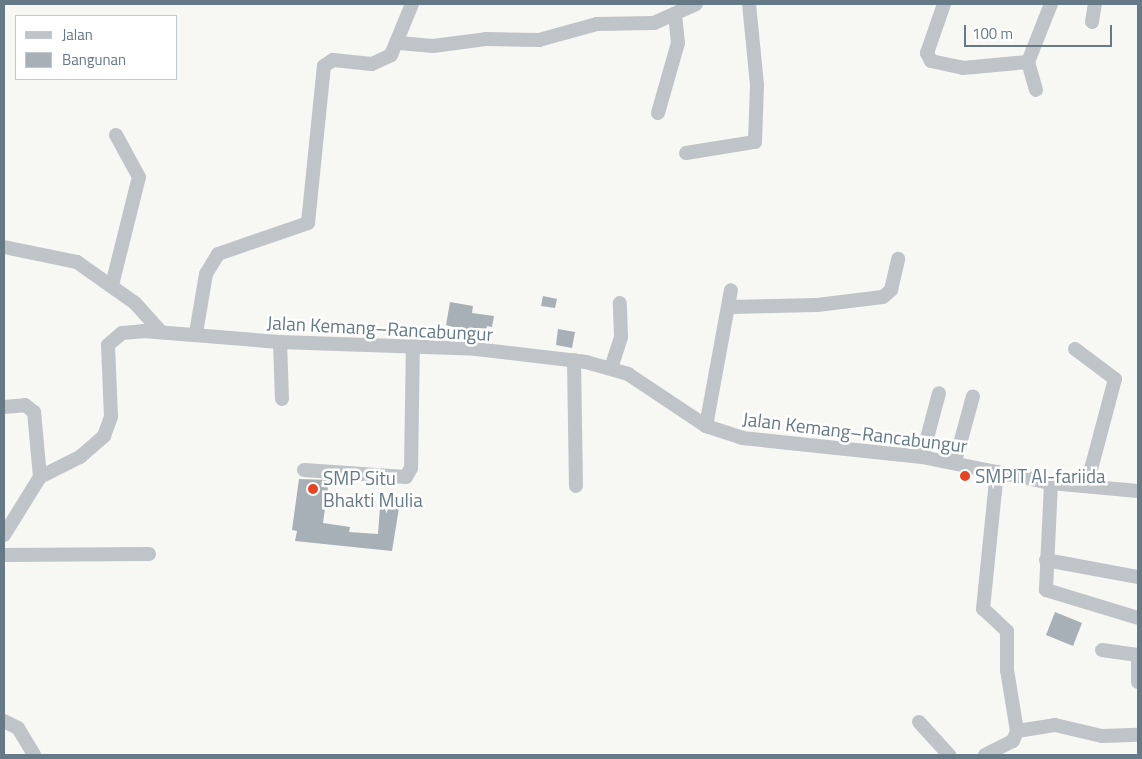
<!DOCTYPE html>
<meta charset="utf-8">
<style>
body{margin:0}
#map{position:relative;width:1142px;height:759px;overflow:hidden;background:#f7f7f4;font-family:"Titillium Web",sans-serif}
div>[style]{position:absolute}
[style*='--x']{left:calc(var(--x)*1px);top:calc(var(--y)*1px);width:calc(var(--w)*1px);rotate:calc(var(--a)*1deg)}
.building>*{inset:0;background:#a7b0b6}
.minor>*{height:14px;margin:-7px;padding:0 7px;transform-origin:7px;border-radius:7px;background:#bfc4c8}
.dots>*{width:14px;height:14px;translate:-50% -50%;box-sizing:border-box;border:2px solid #fff;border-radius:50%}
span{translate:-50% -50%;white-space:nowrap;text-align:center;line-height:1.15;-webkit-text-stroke:5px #fff;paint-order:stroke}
.street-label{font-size:19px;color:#657986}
.poi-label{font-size:19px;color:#657986}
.left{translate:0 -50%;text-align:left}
.frame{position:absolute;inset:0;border:5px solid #657986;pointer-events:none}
.legend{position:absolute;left:15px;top:15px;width:162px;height:65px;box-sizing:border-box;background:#fff;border:1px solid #c1c9cf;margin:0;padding:6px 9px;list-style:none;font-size:15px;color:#657986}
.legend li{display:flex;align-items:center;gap:10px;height:25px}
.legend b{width:25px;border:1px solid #c1c9cf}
.scale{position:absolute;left:964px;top:25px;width:148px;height:22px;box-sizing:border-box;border:2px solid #657986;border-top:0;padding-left:6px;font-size:15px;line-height:18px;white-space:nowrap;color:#657986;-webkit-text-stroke:4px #fff;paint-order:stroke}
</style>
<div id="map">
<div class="building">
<i style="clip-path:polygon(543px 296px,557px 299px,555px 308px,541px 306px)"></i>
<i style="clip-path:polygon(450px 302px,473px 306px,472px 313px,494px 316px,492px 327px,487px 326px,485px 337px,446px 325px)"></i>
<i style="clip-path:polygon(558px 329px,575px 332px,572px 348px,556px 345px)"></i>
<i style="clip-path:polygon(299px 479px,329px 480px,323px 523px,350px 527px,349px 532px,378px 534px,380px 507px,399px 508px,392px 551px,295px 541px,297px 531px,292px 530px)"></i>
<i style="clip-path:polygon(1055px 612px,1082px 623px,1073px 646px,1046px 635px)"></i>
</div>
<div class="minor">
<i style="--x:944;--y:4;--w:52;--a:109.1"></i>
<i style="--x:927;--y:53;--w:9;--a:63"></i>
<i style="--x:931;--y:61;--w:33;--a:12"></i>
<i style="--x:963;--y:68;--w:65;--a:-5.3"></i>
<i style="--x:1028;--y:62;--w:62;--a:-68.4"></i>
<i style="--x:1092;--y:22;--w:18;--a:-81"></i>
<i style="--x:399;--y:43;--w:34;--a:5"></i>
<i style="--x:433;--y:46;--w:53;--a:-7.5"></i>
<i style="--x:486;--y:39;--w:53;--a:1.1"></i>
<i style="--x:539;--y:40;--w:60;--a:-15.4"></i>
<i style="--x:597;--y:24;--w:57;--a:-1"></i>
<i style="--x:654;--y:23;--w:46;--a:-24.3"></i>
<i style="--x:1028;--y:62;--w:29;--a:74"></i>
<i style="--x:658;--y:113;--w:73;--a:-74.1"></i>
<i style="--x:678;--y:43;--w:28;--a:-96"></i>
<i style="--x:686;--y:153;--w:70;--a:-9.1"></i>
<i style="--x:755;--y:142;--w:57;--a:-88"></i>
<i style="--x:757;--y:85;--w:81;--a:-95.6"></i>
<i style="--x:4;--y:247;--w:75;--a:11.6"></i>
<i style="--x:77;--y:262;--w:71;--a:35.3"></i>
<i style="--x:135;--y:303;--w:39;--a:48"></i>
<i style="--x:112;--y:285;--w:111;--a:-76"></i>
<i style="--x:139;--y:177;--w:48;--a:-118.7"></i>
<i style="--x:730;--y:307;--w:87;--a:-1.3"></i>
<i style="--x:817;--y:305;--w:66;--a:-6.9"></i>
<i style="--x:883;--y:297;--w:11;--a:-41"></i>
<i style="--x:891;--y:290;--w:32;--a:-77"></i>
<i style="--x:196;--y:333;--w:60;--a:-80.4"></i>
<i style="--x:206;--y:274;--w:23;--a:-59"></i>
<i style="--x:218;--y:254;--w:95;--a:-19"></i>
<i style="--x:308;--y:223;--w:158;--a:-84.2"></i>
<i style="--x:324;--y:66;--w:11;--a:-34"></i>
<i style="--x:333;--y:60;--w:39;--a:6"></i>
<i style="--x:372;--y:64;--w:21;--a:-25"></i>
<i style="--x:391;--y:55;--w:55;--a:-67.6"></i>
<i style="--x:280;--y:342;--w:57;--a:88"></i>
<i style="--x:1075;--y:349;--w:50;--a:36.9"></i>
<i style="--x:1115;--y:379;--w:109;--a:104.9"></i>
<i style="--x:574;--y:360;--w:126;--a:89.1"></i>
<i style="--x:611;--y:368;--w:33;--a:-72"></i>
<i style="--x:621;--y:337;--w:34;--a:-92"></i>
<i style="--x:4;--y:407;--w:21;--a:-5"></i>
<i style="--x:25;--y:405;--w:11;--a:38"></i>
<i style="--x:34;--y:412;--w:65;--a:84.7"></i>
<i style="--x:706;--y:426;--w:138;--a:-79.6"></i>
<i style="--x:922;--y:457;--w:66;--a:-75.1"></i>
<i style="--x:955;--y:462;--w:68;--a:-74.7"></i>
<i style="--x:304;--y:470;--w:102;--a:3.9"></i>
<i style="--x:406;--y:477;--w:10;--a:-61"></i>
<i style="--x:411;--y:468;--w:123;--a:-89.1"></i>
<i style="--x:1051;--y:483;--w:107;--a:92.7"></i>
<i style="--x:1046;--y:590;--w:96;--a:16.9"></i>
<i style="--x:4;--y:535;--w:68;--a:-58.2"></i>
<i style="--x:40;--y:477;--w:45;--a:-26.6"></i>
<i style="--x:80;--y:457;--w:32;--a:-41"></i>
<i style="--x:104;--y:436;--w:20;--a:-70"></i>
<i style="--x:111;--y:417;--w:72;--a:-92.4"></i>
<i style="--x:108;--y:345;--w:18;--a:-41"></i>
<i style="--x:122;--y:333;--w:21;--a:-5"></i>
<i style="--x:143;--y:331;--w:137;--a:4.6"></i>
<i style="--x:280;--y:342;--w:196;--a:2"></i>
<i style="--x:476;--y:349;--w:111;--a:6.7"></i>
<i style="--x:586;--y:362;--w:44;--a:15.9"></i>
<i style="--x:628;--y:374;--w:94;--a:33.7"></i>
<i style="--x:706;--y:426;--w:38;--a:18"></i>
<i style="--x:742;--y:438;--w:181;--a:6"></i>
<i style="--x:922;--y:457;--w:132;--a:11.4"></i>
<i style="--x:1051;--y:483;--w:87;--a:5.3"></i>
<i style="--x:4;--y:555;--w:145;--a:-0.4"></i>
<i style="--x:1046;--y:560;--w:94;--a:10.5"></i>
<i style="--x:1102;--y:650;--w:36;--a:8"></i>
<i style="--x:1138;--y:661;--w:21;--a:90"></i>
<i style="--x:4;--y:721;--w:16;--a:27"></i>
<i style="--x:18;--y:728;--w:31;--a:59"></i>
<i style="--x:919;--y:722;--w:45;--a:47.7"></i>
<i style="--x:1017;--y:731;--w:38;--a:-9"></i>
<i style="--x:1055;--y:725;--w:48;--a:13.2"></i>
<i style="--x:1102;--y:736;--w:36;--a:-2"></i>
<i style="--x:985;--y:755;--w:31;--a:-27"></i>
<i style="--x:1013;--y:741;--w:11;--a:-68"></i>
<i style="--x:1017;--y:731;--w:62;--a:-99.3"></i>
<i style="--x:1007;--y:670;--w:39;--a:-90"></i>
<i style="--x:1007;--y:631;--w:33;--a:-137"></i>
<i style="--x:983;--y:609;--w:138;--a:-84.2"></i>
</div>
<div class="dots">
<i style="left:965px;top:476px;background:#e84322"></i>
<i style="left:313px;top:489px;background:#e84322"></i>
</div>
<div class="street-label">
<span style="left:380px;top:328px;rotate:3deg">Jalan Kemang–Rancabungur</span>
<span style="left:855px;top:432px;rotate:7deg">Jalan Kemang–Rancabungur</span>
</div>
<div class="poi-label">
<span class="left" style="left:975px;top:476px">SMPIT Al-fariida</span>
<span class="left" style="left:323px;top:489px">SMP Situ<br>Bhakti Mulia</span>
</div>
<div class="frame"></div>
<ul class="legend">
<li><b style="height:6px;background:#bfc4c8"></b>Jalan</li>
<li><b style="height:14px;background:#a7b0b6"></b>Bangunan</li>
</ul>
<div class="scale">100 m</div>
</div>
